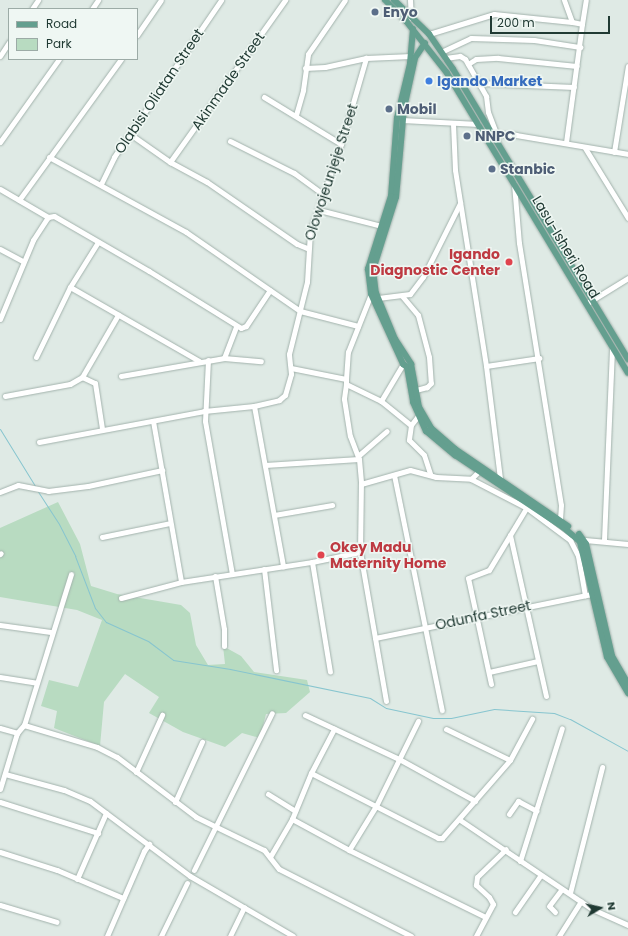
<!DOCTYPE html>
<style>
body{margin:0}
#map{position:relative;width:628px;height:936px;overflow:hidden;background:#dfeae5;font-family:Poppins,sans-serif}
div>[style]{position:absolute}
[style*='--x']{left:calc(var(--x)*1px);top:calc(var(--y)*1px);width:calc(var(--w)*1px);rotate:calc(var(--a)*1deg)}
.green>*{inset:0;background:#b8dbc1}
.stream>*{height:1px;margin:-0.5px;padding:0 0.5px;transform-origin:0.5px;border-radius:0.5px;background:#87c5cf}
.roads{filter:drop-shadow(0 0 1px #a2b2ac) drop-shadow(0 0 1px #a2b2ac)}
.minor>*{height:5px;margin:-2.5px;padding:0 2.5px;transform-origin:2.5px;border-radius:2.5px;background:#fff}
.major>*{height:6px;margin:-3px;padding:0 3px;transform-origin:3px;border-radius:3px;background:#649f8f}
.dots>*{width:11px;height:11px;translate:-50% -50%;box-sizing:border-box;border:2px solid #eff7f3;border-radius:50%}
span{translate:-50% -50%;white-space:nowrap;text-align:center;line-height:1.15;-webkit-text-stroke:3px #eff7f3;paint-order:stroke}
.service-label{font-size:14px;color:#4e5e75;font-weight:700}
.left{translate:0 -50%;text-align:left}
.street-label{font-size:14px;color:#203a33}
.shop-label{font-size:14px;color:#366cbe;font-weight:700}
.health-label{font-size:14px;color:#be3a42;font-weight:700}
.right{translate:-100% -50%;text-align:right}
.legend{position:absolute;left:8px;top:8px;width:130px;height:52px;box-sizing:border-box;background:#eff7f3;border:1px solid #9caba6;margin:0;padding:5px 7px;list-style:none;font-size:12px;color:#203a33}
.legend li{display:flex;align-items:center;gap:8px;height:20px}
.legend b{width:20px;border:1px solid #9caba6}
.north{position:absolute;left:580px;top:888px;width:40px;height:40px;-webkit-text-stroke:3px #eff7f3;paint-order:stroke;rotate:81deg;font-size:11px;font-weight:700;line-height:16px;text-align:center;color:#203a33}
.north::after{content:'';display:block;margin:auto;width:14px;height:18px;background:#203a33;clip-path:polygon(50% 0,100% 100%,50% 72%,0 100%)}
.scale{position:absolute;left:490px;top:16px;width:120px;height:18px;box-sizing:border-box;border:2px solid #203a33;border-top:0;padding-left:5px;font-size:12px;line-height:14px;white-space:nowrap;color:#203a33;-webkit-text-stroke:3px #eff7f3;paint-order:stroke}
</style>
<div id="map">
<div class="green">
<i style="clip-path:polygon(58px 502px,80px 544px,91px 586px,117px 594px,181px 605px,190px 613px,196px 645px,208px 665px,225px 664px,223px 646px,241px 656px,254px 672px,307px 680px,310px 692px,286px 713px,266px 714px,260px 738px,242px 733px,225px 747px,183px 732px,149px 713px,159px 697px,125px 674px,104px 702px,100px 746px,54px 728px,57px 711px,41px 706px,49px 680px,78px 687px,102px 620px,77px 610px,0 597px,0 528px)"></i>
</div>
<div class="stream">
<i style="--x:0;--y:429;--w:67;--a:58.4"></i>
<i style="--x:37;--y:490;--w:40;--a:57.1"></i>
<i style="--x:59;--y:524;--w:36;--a:63"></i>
<i style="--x:75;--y:556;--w:56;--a:69"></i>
<i style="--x:95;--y:608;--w:18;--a:52"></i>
<i style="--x:106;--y:622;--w:46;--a:24.3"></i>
<i style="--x:148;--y:641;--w:31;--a:37"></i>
<i style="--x:173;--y:660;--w:58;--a:9"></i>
<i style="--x:230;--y:669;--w:143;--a:11.7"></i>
<i style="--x:370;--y:698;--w:19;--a:32"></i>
<i style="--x:386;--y:708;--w:48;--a:12"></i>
<i style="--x:433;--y:718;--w:18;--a:0"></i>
<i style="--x:451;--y:718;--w:44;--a:-11.8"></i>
<i style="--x:494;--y:709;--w:60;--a:3.8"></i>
<i style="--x:554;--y:713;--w:17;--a:21"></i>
<i style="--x:570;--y:719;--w:66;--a:28.9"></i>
</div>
<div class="roads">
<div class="minor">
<i style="--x:410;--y:0;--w:18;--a:87"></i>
<i style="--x:564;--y:0;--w:23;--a:70"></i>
<i style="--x:572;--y:22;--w:10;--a:11"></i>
<i style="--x:582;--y:24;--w:120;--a:97.7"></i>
<i style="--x:32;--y:9;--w:11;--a:-56"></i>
<i style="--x:92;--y:9;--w:11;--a:-56"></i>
<i style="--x:582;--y:24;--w:24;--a:-81"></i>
<i style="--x:429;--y:34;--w:68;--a:-17.1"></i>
<i style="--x:494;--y:14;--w:78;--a:5.9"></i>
<i style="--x:137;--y:35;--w:42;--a:-55.6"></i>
<i style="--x:441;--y:52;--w:33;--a:-25"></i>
<i style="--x:471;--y:38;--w:63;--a:1.8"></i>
<i style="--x:534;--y:40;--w:47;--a:8.7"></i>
<i style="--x:0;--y:56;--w:17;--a:-57"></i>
<i style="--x:445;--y:58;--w:15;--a:-8"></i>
<i style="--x:460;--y:56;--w:6;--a:31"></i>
<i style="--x:465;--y:59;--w:43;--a:60.4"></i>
<i style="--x:486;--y:96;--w:16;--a:83"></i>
<i style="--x:488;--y:112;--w:22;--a:69"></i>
<i style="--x:468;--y:64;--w:9;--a:-32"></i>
<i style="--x:476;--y:59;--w:22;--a:-3"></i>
<i style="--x:498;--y:58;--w:79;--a:5.8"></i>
<i style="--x:305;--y:68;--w:20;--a:-3"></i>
<i style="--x:325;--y:67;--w:42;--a:-12.4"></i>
<i style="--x:366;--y:58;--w:45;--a:-2.5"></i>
<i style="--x:479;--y:83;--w:95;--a:2.4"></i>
<i style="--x:264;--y:97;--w:90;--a:31.4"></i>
<i style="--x:296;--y:115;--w:26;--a:-74"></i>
<i style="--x:303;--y:90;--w:36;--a:-82"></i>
<i style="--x:308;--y:54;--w:65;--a:-55.6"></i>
<i style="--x:402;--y:120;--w:76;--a:3"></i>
<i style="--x:453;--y:124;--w:46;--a:87.5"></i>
<i style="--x:455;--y:170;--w:198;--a:81"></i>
<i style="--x:486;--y:366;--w:114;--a:82.9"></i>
<i style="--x:130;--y:134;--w:49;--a:35"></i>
<i style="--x:170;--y:162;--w:42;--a:28.4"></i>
<i style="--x:207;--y:182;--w:109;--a:34.6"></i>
<i style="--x:297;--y:244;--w:11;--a:22"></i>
<i style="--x:492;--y:134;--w:24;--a:2"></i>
<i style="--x:516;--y:135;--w:114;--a:9.6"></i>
<i style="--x:230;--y:141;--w:72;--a:26.6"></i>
<i style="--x:294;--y:173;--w:36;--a:36"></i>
<i style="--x:0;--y:142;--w:102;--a:-54.6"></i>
<i style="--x:585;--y:148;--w:82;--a:58.4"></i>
<i style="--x:614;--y:152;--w:87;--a:-80.8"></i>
<i style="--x:49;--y:157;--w:156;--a:28.7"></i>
<i style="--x:186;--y:232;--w:139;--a:34.7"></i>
<i style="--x:300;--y:311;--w:60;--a:14.5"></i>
<i style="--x:170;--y:162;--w:199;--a:-54.6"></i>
<i style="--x:101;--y:184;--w:30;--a:-64"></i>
<i style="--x:114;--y:157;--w:190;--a:-55.7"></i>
<i style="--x:514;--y:184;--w:59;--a:85.2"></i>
<i style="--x:519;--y:243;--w:265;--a:80.9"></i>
<i style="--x:561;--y:505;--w:15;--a:94"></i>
<i style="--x:0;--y:189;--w:56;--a:30.3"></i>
<i style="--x:48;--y:217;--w:6;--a:-9"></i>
<i style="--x:54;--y:216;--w:110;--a:30.1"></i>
<i style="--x:149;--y:271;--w:108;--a:31.8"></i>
<i style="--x:241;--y:328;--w:5;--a:-22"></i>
<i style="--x:246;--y:326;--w:43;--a:-56.3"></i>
<i style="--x:19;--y:200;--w:174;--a:-54.1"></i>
<i style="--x:319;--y:210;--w:65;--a:14.3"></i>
<i style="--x:0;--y:249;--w:26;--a:28"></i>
<i style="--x:70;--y:287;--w:149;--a:29.8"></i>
<i style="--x:402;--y:296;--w:25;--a:50"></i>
<i style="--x:418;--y:315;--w:43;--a:75.3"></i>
<i style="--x:429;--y:357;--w:26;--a:86"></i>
<i style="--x:431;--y:383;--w:6;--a:135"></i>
<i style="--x:427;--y:387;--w:11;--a:165"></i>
<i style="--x:378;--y:298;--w:32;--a:-7"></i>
<i style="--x:410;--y:294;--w:21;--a:-53"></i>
<i style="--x:423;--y:277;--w:83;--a:-63.4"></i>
<i style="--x:589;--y:302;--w:46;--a:-31.6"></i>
<i style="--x:0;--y:319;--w:86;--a:-67.3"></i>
<i style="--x:33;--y:240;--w:27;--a:-57"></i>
<i style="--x:36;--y:357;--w:78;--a:-64.1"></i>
<i style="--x:70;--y:287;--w:53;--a:-58.1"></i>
<i style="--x:224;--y:358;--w:34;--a:-69"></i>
<i style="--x:208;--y:360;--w:61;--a:92.8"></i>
<i style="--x:205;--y:421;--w:155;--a:80"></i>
<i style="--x:486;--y:366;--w:54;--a:-8.6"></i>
<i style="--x:291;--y:368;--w:56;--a:11.3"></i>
<i style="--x:346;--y:379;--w:5;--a:90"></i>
<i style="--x:346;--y:384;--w:39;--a:26"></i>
<i style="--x:381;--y:401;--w:38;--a:39"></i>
<i style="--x:121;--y:376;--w:105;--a:-9.9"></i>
<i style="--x:224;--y:358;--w:37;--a:5"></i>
<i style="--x:82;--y:377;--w:14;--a:25"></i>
<i style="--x:95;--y:383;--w:47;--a:81.3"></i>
<i style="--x:346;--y:379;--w:27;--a:-86"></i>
<i style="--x:348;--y:352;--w:62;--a:-68.4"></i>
<i style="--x:346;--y:384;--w:15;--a:98"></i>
<i style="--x:344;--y:399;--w:37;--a:81"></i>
<i style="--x:350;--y:436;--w:25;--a:69"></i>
<i style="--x:359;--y:459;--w:25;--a:85"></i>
<i style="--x:5;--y:396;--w:66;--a:-10.5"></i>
<i style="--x:70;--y:384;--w:14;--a:-30"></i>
<i style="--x:82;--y:377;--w:72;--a:-59.9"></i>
<i style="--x:381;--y:401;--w:43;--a:-59.3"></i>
<i style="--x:254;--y:406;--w:163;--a:79.7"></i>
<i style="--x:418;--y:416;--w:11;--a:128"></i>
<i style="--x:411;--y:425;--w:15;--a:98"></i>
<i style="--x:409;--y:440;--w:21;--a:45"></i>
<i style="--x:424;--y:455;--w:20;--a:72"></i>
<i style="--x:153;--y:421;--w:163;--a:80.1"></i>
<i style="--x:39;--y:442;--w:168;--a:-10.6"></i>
<i style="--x:204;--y:411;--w:50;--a:-5.7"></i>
<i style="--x:254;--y:406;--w:26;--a:-13"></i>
<i style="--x:279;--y:400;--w:8;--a:-40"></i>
<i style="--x:285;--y:395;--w:22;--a:-74"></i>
<i style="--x:291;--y:374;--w:20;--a:-96"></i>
<i style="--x:289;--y:354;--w:74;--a:-76"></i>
<i style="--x:307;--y:282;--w:51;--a:-86.6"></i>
<i style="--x:310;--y:231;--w:92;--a:-70.4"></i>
<i style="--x:341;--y:144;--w:90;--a:-73.8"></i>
<i style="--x:358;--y:456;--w:38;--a:-41"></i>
<i style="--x:265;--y:465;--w:94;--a:-3.7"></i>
<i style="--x:394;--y:475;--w:240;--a:78.5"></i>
<i style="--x:471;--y:479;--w:63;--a:27.4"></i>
<i style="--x:527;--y:508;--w:54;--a:36.7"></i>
<i style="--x:570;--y:540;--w:18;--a:63"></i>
<i style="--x:578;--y:556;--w:40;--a:80"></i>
<i style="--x:0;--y:492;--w:19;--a:-21"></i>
<i style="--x:18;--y:485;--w:31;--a:11"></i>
<i style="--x:48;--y:491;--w:40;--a:-7.1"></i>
<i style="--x:88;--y:486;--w:76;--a:-12.2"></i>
<i style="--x:274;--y:515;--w:59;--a:-9.8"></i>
<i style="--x:510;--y:535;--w:165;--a:77.4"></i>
<i style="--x:102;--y:537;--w:69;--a:-11.6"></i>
<i style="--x:585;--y:540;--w:43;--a:5.3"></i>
<i style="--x:604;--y:540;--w:193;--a:-87.6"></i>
<i style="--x:0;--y:554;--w:1;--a:-45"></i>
<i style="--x:312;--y:562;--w:111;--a:80.7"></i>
<i style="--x:264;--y:569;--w:102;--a:83.2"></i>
<i style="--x:215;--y:576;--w:54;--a:80.4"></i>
<i style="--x:224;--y:629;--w:17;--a:90"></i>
<i style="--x:121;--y:598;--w:62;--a:-14.9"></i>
<i style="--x:181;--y:582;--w:133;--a:-8.7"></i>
<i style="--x:312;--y:562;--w:49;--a:-11.8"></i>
<i style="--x:0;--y:625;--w:51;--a:7.8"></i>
<i style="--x:375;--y:638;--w:221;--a:-11.5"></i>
<i style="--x:489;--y:672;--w:50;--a:-12.7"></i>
<i style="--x:0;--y:677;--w:37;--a:9"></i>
<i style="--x:491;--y:684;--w:108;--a:-102.2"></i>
<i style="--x:468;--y:578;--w:22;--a:-21"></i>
<i style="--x:489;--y:570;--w:76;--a:-59"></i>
<i style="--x:386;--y:701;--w:151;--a:-99.9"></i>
<i style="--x:360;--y:552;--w:68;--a:-89.2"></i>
<i style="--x:361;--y:484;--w:51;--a:-15.9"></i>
<i style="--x:410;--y:470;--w:27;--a:15"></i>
<i style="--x:436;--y:477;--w:35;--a:3"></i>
<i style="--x:471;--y:479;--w:11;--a:-45"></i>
<i style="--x:305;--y:715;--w:104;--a:25.1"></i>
<i style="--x:399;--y:759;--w:87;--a:28.9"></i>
<i style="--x:24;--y:725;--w:76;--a:16.8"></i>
<i style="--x:97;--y:747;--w:22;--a:27"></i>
<i style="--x:117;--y:757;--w:99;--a:37.2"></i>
<i style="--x:196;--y:817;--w:76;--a:25.9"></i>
<i style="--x:264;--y:850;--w:24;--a:52"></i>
<i style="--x:279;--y:869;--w:148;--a:26.9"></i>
<i style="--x:0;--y:728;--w:18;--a:16"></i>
<i style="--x:446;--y:729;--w:71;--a:25.8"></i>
<i style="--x:136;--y:772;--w:63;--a:-65.5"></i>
<i style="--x:311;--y:773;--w:143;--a:27.1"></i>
<i style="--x:438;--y:838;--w:4;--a:0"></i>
<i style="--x:442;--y:838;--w:103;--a:-48.9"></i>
<i style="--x:510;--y:760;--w:47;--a:-61.8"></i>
<i style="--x:5;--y:774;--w:61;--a:15.2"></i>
<i style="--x:64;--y:790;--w:28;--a:23"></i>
<i style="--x:90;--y:801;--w:125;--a:36.9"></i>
<i style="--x:190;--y:876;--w:119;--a:30.2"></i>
<i style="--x:0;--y:789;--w:59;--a:-73.1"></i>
<i style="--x:17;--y:733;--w:11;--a:-49"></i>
<i style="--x:24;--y:725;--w:158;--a:-72.7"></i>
<i style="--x:268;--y:794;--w:32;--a:32"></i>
<i style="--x:0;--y:802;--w:103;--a:17.6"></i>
<i style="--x:175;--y:802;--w:66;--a:-65.8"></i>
<i style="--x:509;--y:814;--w:16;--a:-55"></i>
<i style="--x:518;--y:801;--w:21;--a:28"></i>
<i style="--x:292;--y:819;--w:65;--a:28.5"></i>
<i style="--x:349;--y:850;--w:152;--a:26.2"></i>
<i style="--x:460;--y:820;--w:159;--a:34"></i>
<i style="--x:592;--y:909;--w:39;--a:24"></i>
<i style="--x:349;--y:850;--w:52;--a:-58.5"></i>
<i style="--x:376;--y:806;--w:95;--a:-63.7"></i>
<i style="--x:0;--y:852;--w:60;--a:17.5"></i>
<i style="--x:57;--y:870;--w:72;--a:23"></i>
<i style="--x:270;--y:857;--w:44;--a:-59.9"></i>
<i style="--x:292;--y:819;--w:50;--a:-67.6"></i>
<i style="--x:311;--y:773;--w:50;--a:-62.4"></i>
<i style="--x:520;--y:861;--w:139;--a:-72.5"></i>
<i style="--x:194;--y:870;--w:175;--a:-63.6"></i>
<i style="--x:77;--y:879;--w:72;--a:-66.3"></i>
<i style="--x:570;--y:893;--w:130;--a:-75.7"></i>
<i style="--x:0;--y:905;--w:59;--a:16.6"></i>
<i style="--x:515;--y:912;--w:44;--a:-55.2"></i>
<i style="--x:555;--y:912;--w:8;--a:-135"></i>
<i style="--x:549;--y:906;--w:21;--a:-53"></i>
<i style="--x:107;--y:936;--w:93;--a:-66.5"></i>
<i style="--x:144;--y:851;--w:9;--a:-54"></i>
<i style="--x:161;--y:936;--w:59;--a:-63.9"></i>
<i style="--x:230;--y:936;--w:32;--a:-64"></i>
<i style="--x:476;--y:936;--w:36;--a:-62"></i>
<i style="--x:493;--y:904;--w:8;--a:-120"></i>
<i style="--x:489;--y:897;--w:18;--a:-137"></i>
<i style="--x:476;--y:885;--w:8;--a:-83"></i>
<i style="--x:477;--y:877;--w:40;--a:-44"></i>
<i style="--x:559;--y:936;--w:41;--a:-57.8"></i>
</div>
<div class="major">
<i style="--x:385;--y:0;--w:30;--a:45"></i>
<i style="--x:406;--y:21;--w:66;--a:51.7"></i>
<i style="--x:447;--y:73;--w:350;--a:58.9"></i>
<i style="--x:394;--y:0;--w:49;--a:44.2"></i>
<i style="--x:429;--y:34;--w:42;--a:55.6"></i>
<i style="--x:453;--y:69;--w:339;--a:58.9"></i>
<i style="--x:413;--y:29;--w:35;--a:95"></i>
<i style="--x:410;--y:64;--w:56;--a:103.5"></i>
<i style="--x:397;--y:118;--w:78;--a:94.4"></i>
<i style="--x:391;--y:196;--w:77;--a:107.5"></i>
<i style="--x:368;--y:269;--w:25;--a:83"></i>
<i style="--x:371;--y:294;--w:77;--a:65.4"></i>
<i style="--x:403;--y:364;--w:5;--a:37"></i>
<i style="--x:407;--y:367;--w:36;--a:80"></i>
<i style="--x:413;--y:402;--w:32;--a:66"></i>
<i style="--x:426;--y:431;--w:38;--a:40"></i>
<i style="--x:455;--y:455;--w:130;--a:33.7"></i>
<i style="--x:563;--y:527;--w:23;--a:41"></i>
<i style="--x:580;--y:542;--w:118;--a:76.8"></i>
<i style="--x:607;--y:657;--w:42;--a:59.7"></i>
<i style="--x:425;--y:43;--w:18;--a:124"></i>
<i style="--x:415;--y:58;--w:51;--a:102.4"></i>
<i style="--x:404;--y:108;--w:89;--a:95.1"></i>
<i style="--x:396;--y:197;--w:77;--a:107.5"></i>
<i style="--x:373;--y:270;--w:23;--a:83"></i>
<i style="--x:376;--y:293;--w:50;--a:67.6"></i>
<i style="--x:395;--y:339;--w:30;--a:57"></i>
<i style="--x:411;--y:364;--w:44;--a:79.5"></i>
<i style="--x:419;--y:407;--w:24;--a:60"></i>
<i style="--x:431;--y:428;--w:32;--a:41"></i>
<i style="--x:455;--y:449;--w:137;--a:34.3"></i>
<i style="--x:579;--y:534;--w:12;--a:55"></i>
<i style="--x:586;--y:544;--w:115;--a:76.9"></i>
<i style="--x:612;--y:656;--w:32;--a:60"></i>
</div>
</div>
<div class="dots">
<i style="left:375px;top:12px;background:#5c6f8a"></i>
<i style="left:429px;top:81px;background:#3f7fe0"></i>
<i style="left:389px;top:109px;background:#5c6f8a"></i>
<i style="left:467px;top:136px;background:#5c6f8a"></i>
<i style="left:492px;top:169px;background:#5c6f8a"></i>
<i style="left:509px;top:262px;background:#e0444e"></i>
<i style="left:321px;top:555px;background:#e0444e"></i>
</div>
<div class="service-label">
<span class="left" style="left:383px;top:12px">Enyo</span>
<span class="left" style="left:397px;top:109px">Mobil</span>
<span class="left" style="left:475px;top:136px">NNPC</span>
<span class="left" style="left:500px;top:169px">Stanbic</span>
</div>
<div class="street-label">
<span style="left:228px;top:81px;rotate:-55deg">Akinmade Street</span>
<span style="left:159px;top:91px;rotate:-56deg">Olabisi Oliatan Street</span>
<span style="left:331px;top:172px;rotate:-72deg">Olowojeunjeje Street</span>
<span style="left:566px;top:247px;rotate:59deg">Lasu-Isheri Road</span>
<span style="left:483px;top:615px;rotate:-12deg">Odunfa Street</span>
</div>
<div class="shop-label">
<span class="left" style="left:437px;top:81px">Igando Market</span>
</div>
<div class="health-label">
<span class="right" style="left:500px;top:262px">Igando<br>Diagnostic Center</span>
<span class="left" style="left:330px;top:555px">Okey Madu<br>Maternity Home</span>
</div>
<ul class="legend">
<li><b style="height:5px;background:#649f8f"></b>Road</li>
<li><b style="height:11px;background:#b8dbc1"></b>Park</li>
</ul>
<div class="north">N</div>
<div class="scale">200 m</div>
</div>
